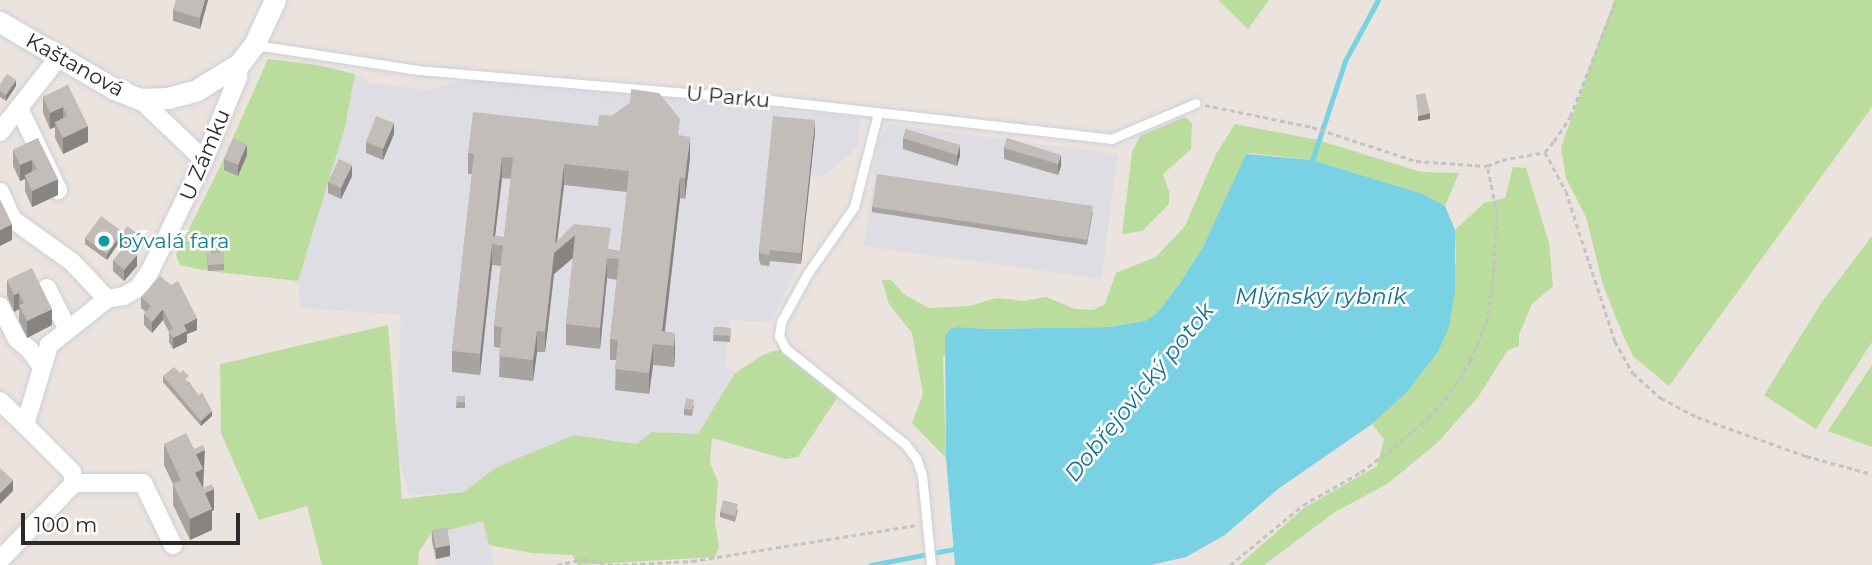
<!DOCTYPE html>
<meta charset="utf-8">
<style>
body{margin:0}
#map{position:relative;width:1872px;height:565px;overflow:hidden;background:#ebe3dd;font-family:Montserrat,sans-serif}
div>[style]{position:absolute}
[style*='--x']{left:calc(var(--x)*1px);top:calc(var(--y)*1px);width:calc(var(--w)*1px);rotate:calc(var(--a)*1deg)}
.industrial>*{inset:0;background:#dedde4}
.green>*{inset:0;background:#badd9e}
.water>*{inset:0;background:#78d2e4}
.stream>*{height:4.5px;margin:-2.25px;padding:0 2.25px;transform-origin:2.25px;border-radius:2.25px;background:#78d2e4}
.path>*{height:2.5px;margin-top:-1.25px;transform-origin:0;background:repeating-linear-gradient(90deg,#c3c3c3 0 5px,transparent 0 8.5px)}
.roads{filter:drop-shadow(0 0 2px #cbd0da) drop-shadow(0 0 2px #cbd0da)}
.service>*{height:9px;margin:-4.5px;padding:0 4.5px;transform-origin:4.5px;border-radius:4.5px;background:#fff}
.minor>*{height:18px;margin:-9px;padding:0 9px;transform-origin:9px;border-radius:9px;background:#fff}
.tertiary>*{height:21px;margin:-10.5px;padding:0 10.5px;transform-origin:10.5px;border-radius:10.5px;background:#fff}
.wall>*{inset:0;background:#a8a39f}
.shaded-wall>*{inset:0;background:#888482}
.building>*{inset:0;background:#c3bdb9}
.dots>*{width:19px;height:19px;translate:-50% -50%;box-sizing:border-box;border:4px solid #fff;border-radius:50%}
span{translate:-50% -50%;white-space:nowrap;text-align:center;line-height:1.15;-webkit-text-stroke:5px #fff;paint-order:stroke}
.street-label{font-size:21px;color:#2a2a2a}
.culture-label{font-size:21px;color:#0d838f}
.left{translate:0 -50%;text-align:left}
.water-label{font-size:23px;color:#18728f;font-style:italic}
.scale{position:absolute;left:21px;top:513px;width:219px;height:32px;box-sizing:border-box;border:4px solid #2a2a2a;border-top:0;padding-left:9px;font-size:21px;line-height:24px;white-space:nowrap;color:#2a2a2a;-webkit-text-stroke:5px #fff;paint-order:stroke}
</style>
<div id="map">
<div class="industrial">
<i style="clip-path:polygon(355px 74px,370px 83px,426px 90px,474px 79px,860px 118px,858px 147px,824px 176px,807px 175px,796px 270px,770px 323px,730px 320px,725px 366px,735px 373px,698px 434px,652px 432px,637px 444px,574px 435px,495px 468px,464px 492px,409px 495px,396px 449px,401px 315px,300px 308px,298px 281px,345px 127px)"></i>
<i style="clip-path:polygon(889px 124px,1118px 154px,1101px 279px,864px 246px,878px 142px)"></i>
<i style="clip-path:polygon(483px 521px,494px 565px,436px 565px,430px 535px)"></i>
</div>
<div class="green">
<i style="clip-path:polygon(1218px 0,1269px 0,1248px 29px)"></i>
<i style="clip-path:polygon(1614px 0,1872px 0,1872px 107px,1669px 386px,1633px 356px,1623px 335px,1603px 285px,1586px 217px,1566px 178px,1561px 147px)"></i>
<i style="clip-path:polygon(268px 59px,317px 65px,355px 74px,345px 127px,298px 281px,208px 271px,180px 265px,176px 255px,219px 169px)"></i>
<i style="clip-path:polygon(1185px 117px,1192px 123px,1191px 149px,1163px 174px,1169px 191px,1169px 204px,1142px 231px,1122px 234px,1132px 152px,1140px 136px)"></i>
<i style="clip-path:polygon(1235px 124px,1318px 140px,1421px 172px,1459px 173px,1445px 206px,1423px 194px,1312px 160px,1249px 153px,1203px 247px,1180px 283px,1157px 313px,1145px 321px,1110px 327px,988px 329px,958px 327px,943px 358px,946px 458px,912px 423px,923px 394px,912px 333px,889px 304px,882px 280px,891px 280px,904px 294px,928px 308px,970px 306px,996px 298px,1024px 301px,1046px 297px,1075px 309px,1093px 310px,1105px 304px,1116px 273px,1156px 257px,1185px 226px,1216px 154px)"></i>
<i style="clip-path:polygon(1513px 167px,1526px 168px,1549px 243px,1553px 286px,1532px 304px,1519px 335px,1519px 346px,1508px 350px,1478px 397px,1437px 443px,1387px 484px,1335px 512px,1264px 565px,1239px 565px,1304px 508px,1377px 466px,1384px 439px,1372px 424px,1407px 392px,1438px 352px,1456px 261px,1455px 230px,1484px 203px,1505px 198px)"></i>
<i style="clip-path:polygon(1872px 236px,1872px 342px,1816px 429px,1764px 395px,1822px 302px)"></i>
<i style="clip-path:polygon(388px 325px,402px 499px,464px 492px,495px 468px,574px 435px,637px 444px,651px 432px,698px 434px,735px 373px,763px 355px,774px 351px,786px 349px,841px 392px,798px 457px,785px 459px,712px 438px,710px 463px,718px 482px,715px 522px,719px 547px,715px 557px,578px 565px,572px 555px,532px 553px,489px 545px,483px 521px,430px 535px,419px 552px,418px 565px,322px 565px,307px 506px,259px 520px,221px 433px,220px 364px)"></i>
<i style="clip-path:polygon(1872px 365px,1872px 447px,1828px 431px)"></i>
</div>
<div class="water">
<i style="clip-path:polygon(1246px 154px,1312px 160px,1423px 194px,1445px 206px,1455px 230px,1455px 292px,1449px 327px,1438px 352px,1407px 392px,1372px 424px,1278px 489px,1225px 535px,1186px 557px,1151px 565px,955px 565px,946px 458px,945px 336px,950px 329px,958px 327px,988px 329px,1110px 327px,1145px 321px,1157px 313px,1180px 283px,1203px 247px)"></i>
</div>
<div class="stream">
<i style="--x:1311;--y:164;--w:108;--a:-71.7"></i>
<i style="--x:1345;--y:61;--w:69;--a:-61.6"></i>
<i style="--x:871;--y:565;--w:90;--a:-10.9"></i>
</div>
<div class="path">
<i style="--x:1205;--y:105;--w:109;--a:11.6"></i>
<i style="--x:1312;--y:127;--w:109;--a:18.1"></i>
<i style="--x:1416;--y:161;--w:71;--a:4"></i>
<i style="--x:1487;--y:166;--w:16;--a:-22"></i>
<i style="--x:1502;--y:160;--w:44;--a:-10.5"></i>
<i style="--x:1545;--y:152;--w:14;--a:-51"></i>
<i style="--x:1554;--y:141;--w:29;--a:-56"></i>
<i style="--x:1570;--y:117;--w:126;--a:-68.5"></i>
<i style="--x:1545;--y:152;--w:44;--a:61.7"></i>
<i style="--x:1566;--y:191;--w:158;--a:71.9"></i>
<i style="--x:1615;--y:341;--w:37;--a:61"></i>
<i style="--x:1633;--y:373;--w:38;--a:42"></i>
<i style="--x:1661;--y:398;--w:41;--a:27.8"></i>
<i style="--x:1697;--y:417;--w:116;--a:19.7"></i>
<i style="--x:1806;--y:456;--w:68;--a:15.3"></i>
<i style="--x:557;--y:565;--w:27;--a:-13"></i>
<i style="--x:583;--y:559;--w:33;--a:11"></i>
<i style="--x:615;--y:565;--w:77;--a:-3"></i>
<i style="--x:692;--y:561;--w:228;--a:-9.1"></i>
<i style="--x:1230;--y:565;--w:94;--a:-39.4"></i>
<i style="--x:1303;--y:505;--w:67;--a:-29.6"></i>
<i style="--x:1361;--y:472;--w:41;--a:-37.1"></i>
<i style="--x:1394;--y:447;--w:45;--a:-40.5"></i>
<i style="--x:1428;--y:418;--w:33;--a:-49"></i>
<i style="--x:1450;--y:393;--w:38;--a:-58"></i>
<i style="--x:1470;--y:361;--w:41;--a:-67.2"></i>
<i style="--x:1486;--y:323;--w:34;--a:-80"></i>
<i style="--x:1492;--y:290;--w:75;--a:-86.2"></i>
<i style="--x:1497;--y:215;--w:50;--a:-101.5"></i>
</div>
<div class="roads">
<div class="service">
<i style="--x:255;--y:45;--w:165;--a:8.7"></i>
<i style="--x:418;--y:70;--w:362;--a:4.9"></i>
<i style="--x:779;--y:101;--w:334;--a:6.5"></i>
<i style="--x:1111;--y:139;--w:92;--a:-23"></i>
<i style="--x:878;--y:113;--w:97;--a:104.3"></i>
<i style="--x:854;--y:207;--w:80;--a:124.9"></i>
<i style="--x:808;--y:273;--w:56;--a:118.9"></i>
<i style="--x:781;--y:322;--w:14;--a:98"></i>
<i style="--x:779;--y:336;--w:15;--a:62"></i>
<i style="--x:786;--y:349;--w:152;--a:38.6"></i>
<i style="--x:905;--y:444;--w:18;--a:52"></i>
<i style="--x:916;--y:458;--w:18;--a:71"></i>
<i style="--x:922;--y:475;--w:90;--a:84.3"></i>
</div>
<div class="minor">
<i style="--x:140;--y:99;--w:88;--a:43.6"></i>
<i style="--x:19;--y:108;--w:91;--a:64.6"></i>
<i style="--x:0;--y:132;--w:94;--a:-51.9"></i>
<i style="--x:0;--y:192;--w:30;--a:66"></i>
<i style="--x:12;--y:219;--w:74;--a:35.6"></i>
<i style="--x:72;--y:262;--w:51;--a:46.6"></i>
<i style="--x:47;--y:288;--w:45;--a:63.4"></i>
<i style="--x:0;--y:306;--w:37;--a:63"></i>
<i style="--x:17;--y:339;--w:16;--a:40"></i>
<i style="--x:29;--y:349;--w:22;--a:54"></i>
<i style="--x:0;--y:401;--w:35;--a:44"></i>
<i style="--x:74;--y:483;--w:69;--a:0"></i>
<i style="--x:143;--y:483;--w:69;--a:64.2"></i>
<i style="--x:0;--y:560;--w:107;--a:-46.1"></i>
<i style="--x:74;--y:483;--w:11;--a:-100"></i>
<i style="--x:72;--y:472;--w:66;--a:-135"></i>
<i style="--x:25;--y:425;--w:84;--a:-73.3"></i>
<i style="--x:49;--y:345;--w:74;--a:-38.4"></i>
<i style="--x:107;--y:299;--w:17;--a:-10"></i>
<i style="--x:124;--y:296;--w:16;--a:-30"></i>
<i style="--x:138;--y:288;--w:19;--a:-54"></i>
<i style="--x:149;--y:273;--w:126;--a:-64"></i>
<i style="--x:204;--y:160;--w:90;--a:-67.7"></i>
<i style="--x:238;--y:77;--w:13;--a:-86"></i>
</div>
<div class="tertiary">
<i style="--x:0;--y:22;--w:132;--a:30.4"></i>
<i style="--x:114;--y:89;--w:28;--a:21"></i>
<i style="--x:140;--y:99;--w:28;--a:-2"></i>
<i style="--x:168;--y:98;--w:30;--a:-15"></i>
<i style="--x:197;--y:90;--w:49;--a:-31.8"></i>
<i style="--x:239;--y:64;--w:24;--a:-52"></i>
<i style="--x:254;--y:45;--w:50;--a:-65"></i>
</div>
</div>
<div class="wall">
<i style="clip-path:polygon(176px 0,208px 0,200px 29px,173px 21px,173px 10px)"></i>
<i style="clip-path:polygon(0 84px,16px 86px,6px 101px,0 97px)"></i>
<i style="clip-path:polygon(68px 85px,88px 142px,63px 154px,55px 138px,55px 127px,50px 129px,43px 113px,43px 97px)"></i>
<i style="clip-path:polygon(evenodd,630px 103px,680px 136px,690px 158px,685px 199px,680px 198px,665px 332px,675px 333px,675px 353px,674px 367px,653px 365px,649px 394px,615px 390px,616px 360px,610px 360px,610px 339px,617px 280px,607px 278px,600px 349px,566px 345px,566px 324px,573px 258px,554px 274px,545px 352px,537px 352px,533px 381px,499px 377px,500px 348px,494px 347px,494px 326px,501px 266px,492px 265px,480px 375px,452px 372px,452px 351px,472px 174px,468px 174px,468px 153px,598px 126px,630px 103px,502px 178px,511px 179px,504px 237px,495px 236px,502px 178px,630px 103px,564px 185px,627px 192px,620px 251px,557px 240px,564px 185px)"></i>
<i style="clip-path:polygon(906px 129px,960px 156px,957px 166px,903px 149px,903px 138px)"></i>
<i style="clip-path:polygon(815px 132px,801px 264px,770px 261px,769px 266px,761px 265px,759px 260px,759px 249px)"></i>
<i style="clip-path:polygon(394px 134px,383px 160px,366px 153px,366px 142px)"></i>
<i style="clip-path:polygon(38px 138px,58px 195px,32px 207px,25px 191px,25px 179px,20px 181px,13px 166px,13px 150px)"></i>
<i style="clip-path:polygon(1007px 138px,1061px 166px,1058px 175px,1004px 159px,1004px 148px)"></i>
<i style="clip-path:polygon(247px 155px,238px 176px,224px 170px,224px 159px)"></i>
<i style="clip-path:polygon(352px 176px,341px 199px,328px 193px,328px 182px)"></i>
<i style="clip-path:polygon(872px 207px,1093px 212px,1087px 245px,872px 212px)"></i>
<i style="clip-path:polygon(123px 232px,138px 239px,136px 251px,120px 241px,107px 260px,85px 244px,85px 238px)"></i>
<i style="clip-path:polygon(211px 235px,220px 235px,220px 253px,224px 252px,224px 270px,208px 271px,207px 253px,211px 253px)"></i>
<i style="clip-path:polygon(113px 260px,137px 266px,124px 281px,113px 271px)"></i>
<i style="clip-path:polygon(7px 280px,52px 325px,27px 338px,19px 321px,19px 309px,14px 312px,7px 296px)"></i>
<i style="clip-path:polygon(141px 297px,197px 330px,187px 334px,187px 342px,173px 349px,169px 342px,169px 332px,163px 320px,152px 333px,144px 325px,144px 314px,146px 312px,141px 308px)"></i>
<i style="clip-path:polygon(714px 327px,731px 328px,730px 342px,713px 341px)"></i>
<i style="clip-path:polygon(163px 376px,189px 382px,212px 416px,201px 426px,163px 382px)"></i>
<i style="clip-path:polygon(457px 396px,465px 396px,465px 408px,456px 408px)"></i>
<i style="clip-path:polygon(694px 405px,692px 416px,684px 415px,684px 409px)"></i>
<i style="clip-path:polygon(164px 444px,205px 471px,203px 471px,203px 488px,214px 510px,212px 511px,212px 530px,190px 540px,173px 505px,173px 484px,164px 465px)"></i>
<i style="clip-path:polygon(738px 510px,735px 522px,720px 517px,720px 512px)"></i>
<i style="clip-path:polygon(432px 530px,450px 556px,436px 559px,432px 541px)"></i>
</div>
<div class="shaded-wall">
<i style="clip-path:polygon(205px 0,208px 0,200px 29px,200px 18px)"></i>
<i style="clip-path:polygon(16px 80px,16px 86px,6px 101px,6px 95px)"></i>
<i style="clip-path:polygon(63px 107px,63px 123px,55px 122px,55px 127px,50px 129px,50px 113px)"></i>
<i style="clip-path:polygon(1430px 113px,1430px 119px,1418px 121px,1418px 116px)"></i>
<i style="clip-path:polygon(815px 120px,815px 132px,801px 264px,801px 253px)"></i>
<i style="clip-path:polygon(394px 123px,394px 134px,383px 160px,383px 149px)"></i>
<i style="clip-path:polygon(88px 126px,88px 142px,63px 154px,63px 138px)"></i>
<i style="clip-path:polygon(690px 137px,690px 158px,685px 199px,685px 178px)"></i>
<i style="clip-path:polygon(247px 144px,247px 155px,238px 176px,238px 165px)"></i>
<i style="clip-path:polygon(960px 145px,960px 156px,957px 166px,957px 155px)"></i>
<i style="clip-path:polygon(1061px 155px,1061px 166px,1058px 175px,1058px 164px)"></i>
<i style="clip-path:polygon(502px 157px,502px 178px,494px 245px,493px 236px)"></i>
<i style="clip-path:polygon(32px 160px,32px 176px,25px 175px,25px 179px,20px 181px,20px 165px)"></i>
<i style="clip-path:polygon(564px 164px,564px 185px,556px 251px,575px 235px,575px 256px,554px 274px,545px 352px,545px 332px)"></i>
<i style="clip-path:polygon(352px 165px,352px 176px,341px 199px,341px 188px)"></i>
<i style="clip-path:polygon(680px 177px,680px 198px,663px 345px,662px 331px)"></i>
<i style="clip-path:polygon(58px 179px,58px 195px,32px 207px,32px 191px)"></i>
<i style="clip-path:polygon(12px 224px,12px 240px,0 246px,0 230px)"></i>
<i style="clip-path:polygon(120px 236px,120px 241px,107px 260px,107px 254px)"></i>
<i style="clip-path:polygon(492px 244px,492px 265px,480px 375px,480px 354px)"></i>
<i style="clip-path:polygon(137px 255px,137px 266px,124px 281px,124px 270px)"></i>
<i style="clip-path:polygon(607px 258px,607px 278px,600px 349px,600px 328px)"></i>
<i style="clip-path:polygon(19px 293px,19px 309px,14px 312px,14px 295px)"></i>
<i style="clip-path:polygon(52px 309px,52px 325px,27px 338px,27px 321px)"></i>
<i style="clip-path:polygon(163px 309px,163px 320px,152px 333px,152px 322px)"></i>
<i style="clip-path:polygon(197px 318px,197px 330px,187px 334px,187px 342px,173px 349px,173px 338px,184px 325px)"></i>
<i style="clip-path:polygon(537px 331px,537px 352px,533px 381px,533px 360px)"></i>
<i style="clip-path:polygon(675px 333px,675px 353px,674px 367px,674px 346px)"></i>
<i style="clip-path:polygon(653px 344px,653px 365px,649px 394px,649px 373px)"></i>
<i style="clip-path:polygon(212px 411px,212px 416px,201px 426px,201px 421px)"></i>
<i style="clip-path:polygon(205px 450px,203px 490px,195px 494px,196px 454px)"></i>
<i style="clip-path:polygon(13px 480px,13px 491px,0 504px,0 493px)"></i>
<i style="clip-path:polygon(214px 489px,214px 510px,212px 511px,212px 530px,190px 540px,190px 519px,205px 493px)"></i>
<i style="clip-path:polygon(450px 545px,450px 556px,436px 559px,436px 548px)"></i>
</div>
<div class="building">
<i style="clip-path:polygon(176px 0,205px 0,200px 18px,173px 10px)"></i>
<i style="clip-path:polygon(7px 74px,16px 80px,6px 95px,0 91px,0 84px)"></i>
<i style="clip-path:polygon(68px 85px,88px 126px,63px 138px,55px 122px,67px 116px,63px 107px,50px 113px,43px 97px)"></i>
<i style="clip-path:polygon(evenodd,631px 89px,659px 93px,680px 119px,678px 135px,690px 137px,685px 178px,680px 177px,662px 331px,675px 333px,674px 346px,653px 344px,649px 373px,615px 369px,618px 340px,610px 339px,619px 259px,607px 258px,600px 328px,566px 324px,575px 235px,554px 253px,545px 332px,537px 331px,533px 360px,499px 356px,502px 327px,494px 326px,503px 246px,492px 244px,480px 354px,452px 351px,474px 154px,468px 153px,473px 112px,598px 126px,599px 115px,613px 116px,630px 103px,631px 89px,502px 157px,513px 158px,504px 237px,493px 236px,502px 157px,631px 89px,564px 164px,629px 171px,620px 251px,608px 249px,611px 228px,574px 224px,555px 243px,564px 164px)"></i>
<i style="clip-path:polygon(1425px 93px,1430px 113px,1418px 116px,1416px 95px)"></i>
<i style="clip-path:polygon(376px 116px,394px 123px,383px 149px,366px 142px)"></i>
<i style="clip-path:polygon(773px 116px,815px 120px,801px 253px,770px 250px,769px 255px,761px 254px,759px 249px)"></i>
<i style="clip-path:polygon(906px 129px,960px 145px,957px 155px,903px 138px)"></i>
<i style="clip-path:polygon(38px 138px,58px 179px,32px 191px,25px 175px,37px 169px,32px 160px,20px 165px,13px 150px)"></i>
<i style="clip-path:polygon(233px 138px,247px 144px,238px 165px,224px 159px)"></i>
<i style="clip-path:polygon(1007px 138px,1061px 155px,1058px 164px,1004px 148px)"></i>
<i style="clip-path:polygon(339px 159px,352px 165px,341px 188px,328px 182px)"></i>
<i style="clip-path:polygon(877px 174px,1093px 206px,1087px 240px,872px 207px)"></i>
<i style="clip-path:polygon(0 199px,12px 224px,0 230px)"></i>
<i style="clip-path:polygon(101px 216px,123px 232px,127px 226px,138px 234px,136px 246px,120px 236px,107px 254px,85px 238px)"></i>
<i style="clip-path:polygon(211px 235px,220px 235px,220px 252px,211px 251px)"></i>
<i style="clip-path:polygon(126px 245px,137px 255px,124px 270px,113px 260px)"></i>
<i style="clip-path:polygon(224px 252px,224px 264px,208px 265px,207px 253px)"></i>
<i style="clip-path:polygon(32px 268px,52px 309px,27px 321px,19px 305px,24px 303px,19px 293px,14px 295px,7px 280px)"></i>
<i style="clip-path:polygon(160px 276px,171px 285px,178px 281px,197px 318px,184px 325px,187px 331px,173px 338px,169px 331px,173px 329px,163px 309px,152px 322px,144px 314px,151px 306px,141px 297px)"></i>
<i style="clip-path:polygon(714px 327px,731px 328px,730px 336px,713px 335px)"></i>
<i style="clip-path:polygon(174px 367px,180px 373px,183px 370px,189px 376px,185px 379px,199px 395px,202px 392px,212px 411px,201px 421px,163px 376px)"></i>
<i style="clip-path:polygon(457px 396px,465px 396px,465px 402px,456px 402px)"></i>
<i style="clip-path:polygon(686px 398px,694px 400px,692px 410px,684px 409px)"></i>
<i style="clip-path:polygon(186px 433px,194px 449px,203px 445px,205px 450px,196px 454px,203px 469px,195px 473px,203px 488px,212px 484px,214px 489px,205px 493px,212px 509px,190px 519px,173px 484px,181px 480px,164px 444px)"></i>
<i style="clip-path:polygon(0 468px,13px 480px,0 493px)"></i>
<i style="clip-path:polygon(723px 500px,738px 504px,735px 516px,720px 512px)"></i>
<i style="clip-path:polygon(447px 527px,450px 545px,436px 548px,432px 530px)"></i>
</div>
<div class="dots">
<i style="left:104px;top:241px;background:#0f9aa8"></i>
</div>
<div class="street-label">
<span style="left:75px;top:65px;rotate:29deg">Kaštanová</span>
<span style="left:728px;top:97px;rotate:5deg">U Parku</span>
<span style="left:205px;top:155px;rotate:-67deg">U Zámku</span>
</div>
<div class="culture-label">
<span class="left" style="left:118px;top:241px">bývalá fara</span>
</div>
<div class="water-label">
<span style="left:1321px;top:296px">Mlýnský rybník</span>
<span style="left:1139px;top:392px;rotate:-51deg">Dobřejovický potok</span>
</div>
<div class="scale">100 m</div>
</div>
